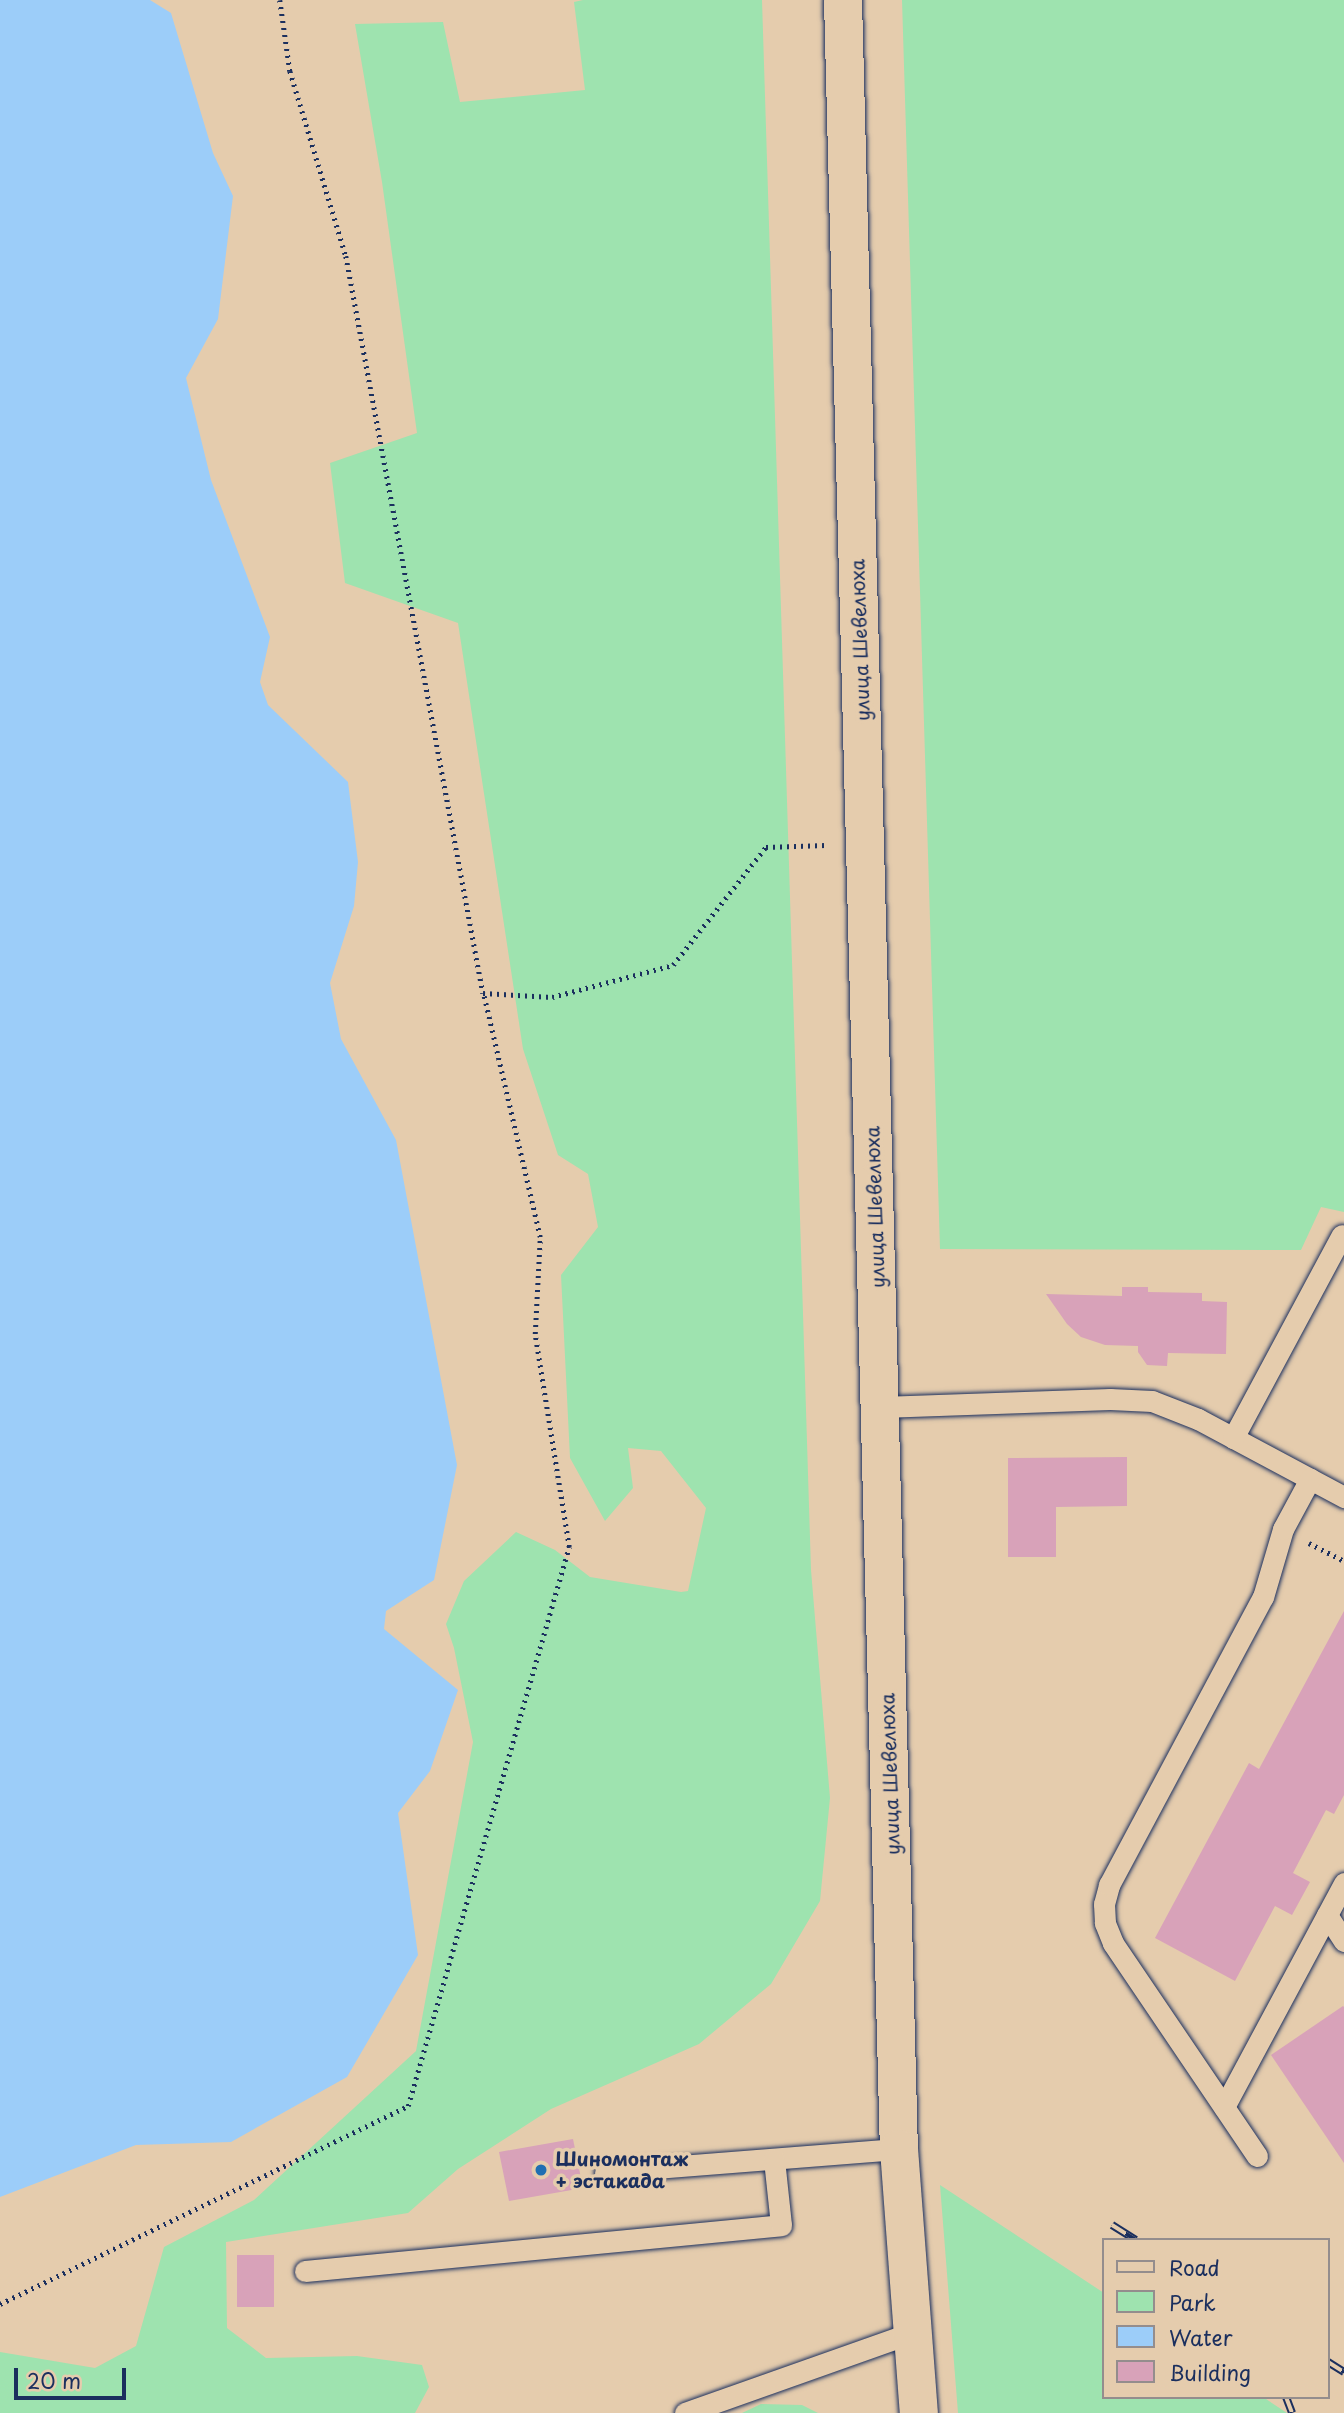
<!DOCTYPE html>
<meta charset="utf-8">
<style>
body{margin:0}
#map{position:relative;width:1344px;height:2413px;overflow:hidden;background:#e5ccad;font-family:"Playpen Sans",sans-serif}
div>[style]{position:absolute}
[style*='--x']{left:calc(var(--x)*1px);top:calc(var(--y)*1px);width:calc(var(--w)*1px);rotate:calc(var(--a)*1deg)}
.green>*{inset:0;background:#9ee3af}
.water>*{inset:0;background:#9ccdf9}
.building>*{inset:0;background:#d8a2b9}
.path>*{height:4.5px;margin-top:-2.25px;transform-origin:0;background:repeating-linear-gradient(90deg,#1b2f5e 0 2px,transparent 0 7px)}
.roads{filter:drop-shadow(0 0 2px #1b2f5e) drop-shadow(0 0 2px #1b2f5e)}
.service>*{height:21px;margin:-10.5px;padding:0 10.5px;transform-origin:10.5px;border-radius:10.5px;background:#e5ccad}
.primary>*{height:38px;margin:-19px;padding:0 19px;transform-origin:19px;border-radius:19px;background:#e5ccad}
.rail>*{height:8px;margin-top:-4px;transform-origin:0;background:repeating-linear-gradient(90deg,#e5ccad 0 16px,#1b2f5e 0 32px);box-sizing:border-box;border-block:2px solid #1b2f5e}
.dots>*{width:19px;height:19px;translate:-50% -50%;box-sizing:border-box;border:4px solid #e5ccad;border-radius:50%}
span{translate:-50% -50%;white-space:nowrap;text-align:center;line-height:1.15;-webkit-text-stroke:7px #e5ccad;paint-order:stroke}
.street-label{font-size:19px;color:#1b2f5e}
.poi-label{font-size:19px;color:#1b2f5e;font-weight:700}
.left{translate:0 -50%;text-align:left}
.legend{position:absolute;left:1102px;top:2238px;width:228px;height:161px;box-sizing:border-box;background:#e5ccad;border:2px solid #948d8d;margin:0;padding:9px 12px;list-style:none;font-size:21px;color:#1b2f5e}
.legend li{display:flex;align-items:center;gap:14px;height:35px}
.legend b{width:35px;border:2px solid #948d8d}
.scale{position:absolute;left:14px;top:2368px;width:112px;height:32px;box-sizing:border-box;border:4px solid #1b2f5e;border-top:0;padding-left:9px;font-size:21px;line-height:24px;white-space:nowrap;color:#1b2f5e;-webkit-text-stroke:5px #e5ccad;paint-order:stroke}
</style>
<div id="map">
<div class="green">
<i style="clip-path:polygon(583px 0,762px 0,811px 1570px,830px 1798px,820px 1901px,771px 1984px,699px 2044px,551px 2109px,458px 2169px,408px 2213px,226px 2242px,227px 2328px,266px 2358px,357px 2356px,422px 2365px,429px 2387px,415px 2413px,0 2413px,0 2352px,95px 2368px,136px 2346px,164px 2247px,254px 2200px,416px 2051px,473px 1742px,454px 1648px,446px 1624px,464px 1581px,516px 1532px,555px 1550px,590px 1577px,681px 1592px,688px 1591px,706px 1508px,661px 1451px,628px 1448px,633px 1488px,605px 1521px,570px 1458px,561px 1275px,598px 1227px,588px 1174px,558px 1155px,523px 1049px,458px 623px,345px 583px,330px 463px,417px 433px,382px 182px,355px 24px,443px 22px,460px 102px,585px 90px,574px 2px)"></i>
<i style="clip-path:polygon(902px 0,1344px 0,1344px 1212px,1321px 1207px,1301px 1250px,940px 1249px)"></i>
<i style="clip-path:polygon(940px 2185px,1104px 2293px,1104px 2397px,1263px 2397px,1287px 2413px,958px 2413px)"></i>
<i style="clip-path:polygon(761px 2404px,802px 2405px,818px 2413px,742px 2413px)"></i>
</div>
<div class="water">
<i style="clip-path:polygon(0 0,150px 0,171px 13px,213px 153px,233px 196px,218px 319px,186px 378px,211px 480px,270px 637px,260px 682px,268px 705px,348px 782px,358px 862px,354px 906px,330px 983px,341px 1039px,396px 1140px,457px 1465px,434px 1580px,386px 1611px,384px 1629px,458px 1690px,430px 1771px,398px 1813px,418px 1955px,347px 2077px,231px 2142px,136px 2145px,0 2197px)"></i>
</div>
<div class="building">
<i style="clip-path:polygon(1122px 1287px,1148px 1287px,1148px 1292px,1202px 1293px,1202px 1301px,1227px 1302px,1226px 1354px,1168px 1353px,1167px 1366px,1147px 1365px,1138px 1352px,1138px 1346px,1105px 1345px,1081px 1337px,1067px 1324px,1046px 1294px,1122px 1296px)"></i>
<i style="clip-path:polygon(1127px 1457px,1127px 1506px,1056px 1507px,1056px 1557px,1008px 1557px,1008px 1458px)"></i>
<i style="clip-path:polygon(1344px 1611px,1344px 1795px,1334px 1814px,1326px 1810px,1293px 1873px,1310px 1882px,1292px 1915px,1275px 1906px,1235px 1981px,1155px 1938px,1249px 1763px,1259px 1769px)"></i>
<i style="clip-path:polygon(1343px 2006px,1344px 2007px,1344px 2163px,1271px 2055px)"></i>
<i style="clip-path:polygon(573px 2139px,583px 2188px,509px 2201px,499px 2152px)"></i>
<i style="clip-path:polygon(237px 2255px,274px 2255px,274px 2307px,237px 2307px)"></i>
</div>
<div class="path">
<i style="--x:280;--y:0;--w:72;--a:82"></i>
<i style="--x:290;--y:71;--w:193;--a:73.2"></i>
<i style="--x:346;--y:256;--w:750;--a:79.47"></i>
<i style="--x:483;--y:993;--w:69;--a:3.3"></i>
<i style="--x:552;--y:997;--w:125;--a:-14.8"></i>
<i style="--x:673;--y:965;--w:150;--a:-51.8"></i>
<i style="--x:766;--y:847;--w:60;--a:-1.9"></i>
<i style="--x:1309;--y:1543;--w:39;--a:27"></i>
<i style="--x:0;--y:2304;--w:454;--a:-25.9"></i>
<i style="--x:408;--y:2106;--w:582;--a:-73.93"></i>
<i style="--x:569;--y:1547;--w:216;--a:-99.1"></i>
<i style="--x:535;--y:1334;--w:97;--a:-87"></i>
<i style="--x:540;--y:1237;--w:251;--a:-103.1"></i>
</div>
<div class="roads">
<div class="service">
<i style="--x:881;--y:1407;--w:229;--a:-2"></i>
<i style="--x:1110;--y:1399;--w:42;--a:2.7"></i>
<i style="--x:1152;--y:1401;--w:49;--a:21.4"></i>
<i style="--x:1198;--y:1419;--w:166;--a:28.1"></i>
<i style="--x:1233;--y:1438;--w:230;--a:-61.8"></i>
<i style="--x:1327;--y:1915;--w:31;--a:57"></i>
<i style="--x:1224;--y:2107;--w:254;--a:-61.8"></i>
<i style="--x:1257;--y:2156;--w:257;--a:-124.1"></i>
<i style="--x:1113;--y:1943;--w:22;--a:-112"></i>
<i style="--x:1105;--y:1923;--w:19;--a:-93"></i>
<i style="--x:1104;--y:1904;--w:20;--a:-75"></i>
<i style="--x:1109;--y:1885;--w:327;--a:-61.9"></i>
<i style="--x:1263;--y:1597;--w:71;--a:-73.6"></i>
<i style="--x:1283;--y:1529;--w:57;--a:-61.6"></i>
<i style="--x:605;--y:2172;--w:295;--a:-4.5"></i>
<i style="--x:305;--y:2271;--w:478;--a:-5.5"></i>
<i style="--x:781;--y:2225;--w:66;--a:-96.1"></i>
<i style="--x:685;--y:2413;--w:240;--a:-19.5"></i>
</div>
<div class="primary">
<i style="--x:843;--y:0;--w:2150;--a:88.51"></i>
<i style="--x:899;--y:2149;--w:265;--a:85.7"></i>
</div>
</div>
<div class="rail">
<i style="--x:1112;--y:2225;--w:28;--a:32"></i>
<i style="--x:1328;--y:2362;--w:19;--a:32"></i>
<i style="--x:1286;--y:2397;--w:17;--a:69"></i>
</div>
<div class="dots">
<i style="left:541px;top:2170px;background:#1f6fb2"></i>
</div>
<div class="street-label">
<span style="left:860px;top:640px;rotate:-92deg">улица Шевелюха</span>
<span style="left:875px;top:1207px;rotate:-92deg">улица Шевелюха</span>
<span style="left:890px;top:1774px;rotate:-92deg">улица Шевелюха</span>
</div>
<div class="poi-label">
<span class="left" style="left:555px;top:2170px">Шиномонтаж<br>+ эстакада</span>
</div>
<ul class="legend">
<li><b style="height:9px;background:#e5ccad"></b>Road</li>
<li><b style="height:19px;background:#9ee3af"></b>Park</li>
<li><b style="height:19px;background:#9ccdf9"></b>Water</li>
<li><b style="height:19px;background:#d8a2b9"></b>Building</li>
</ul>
<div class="scale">20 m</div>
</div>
